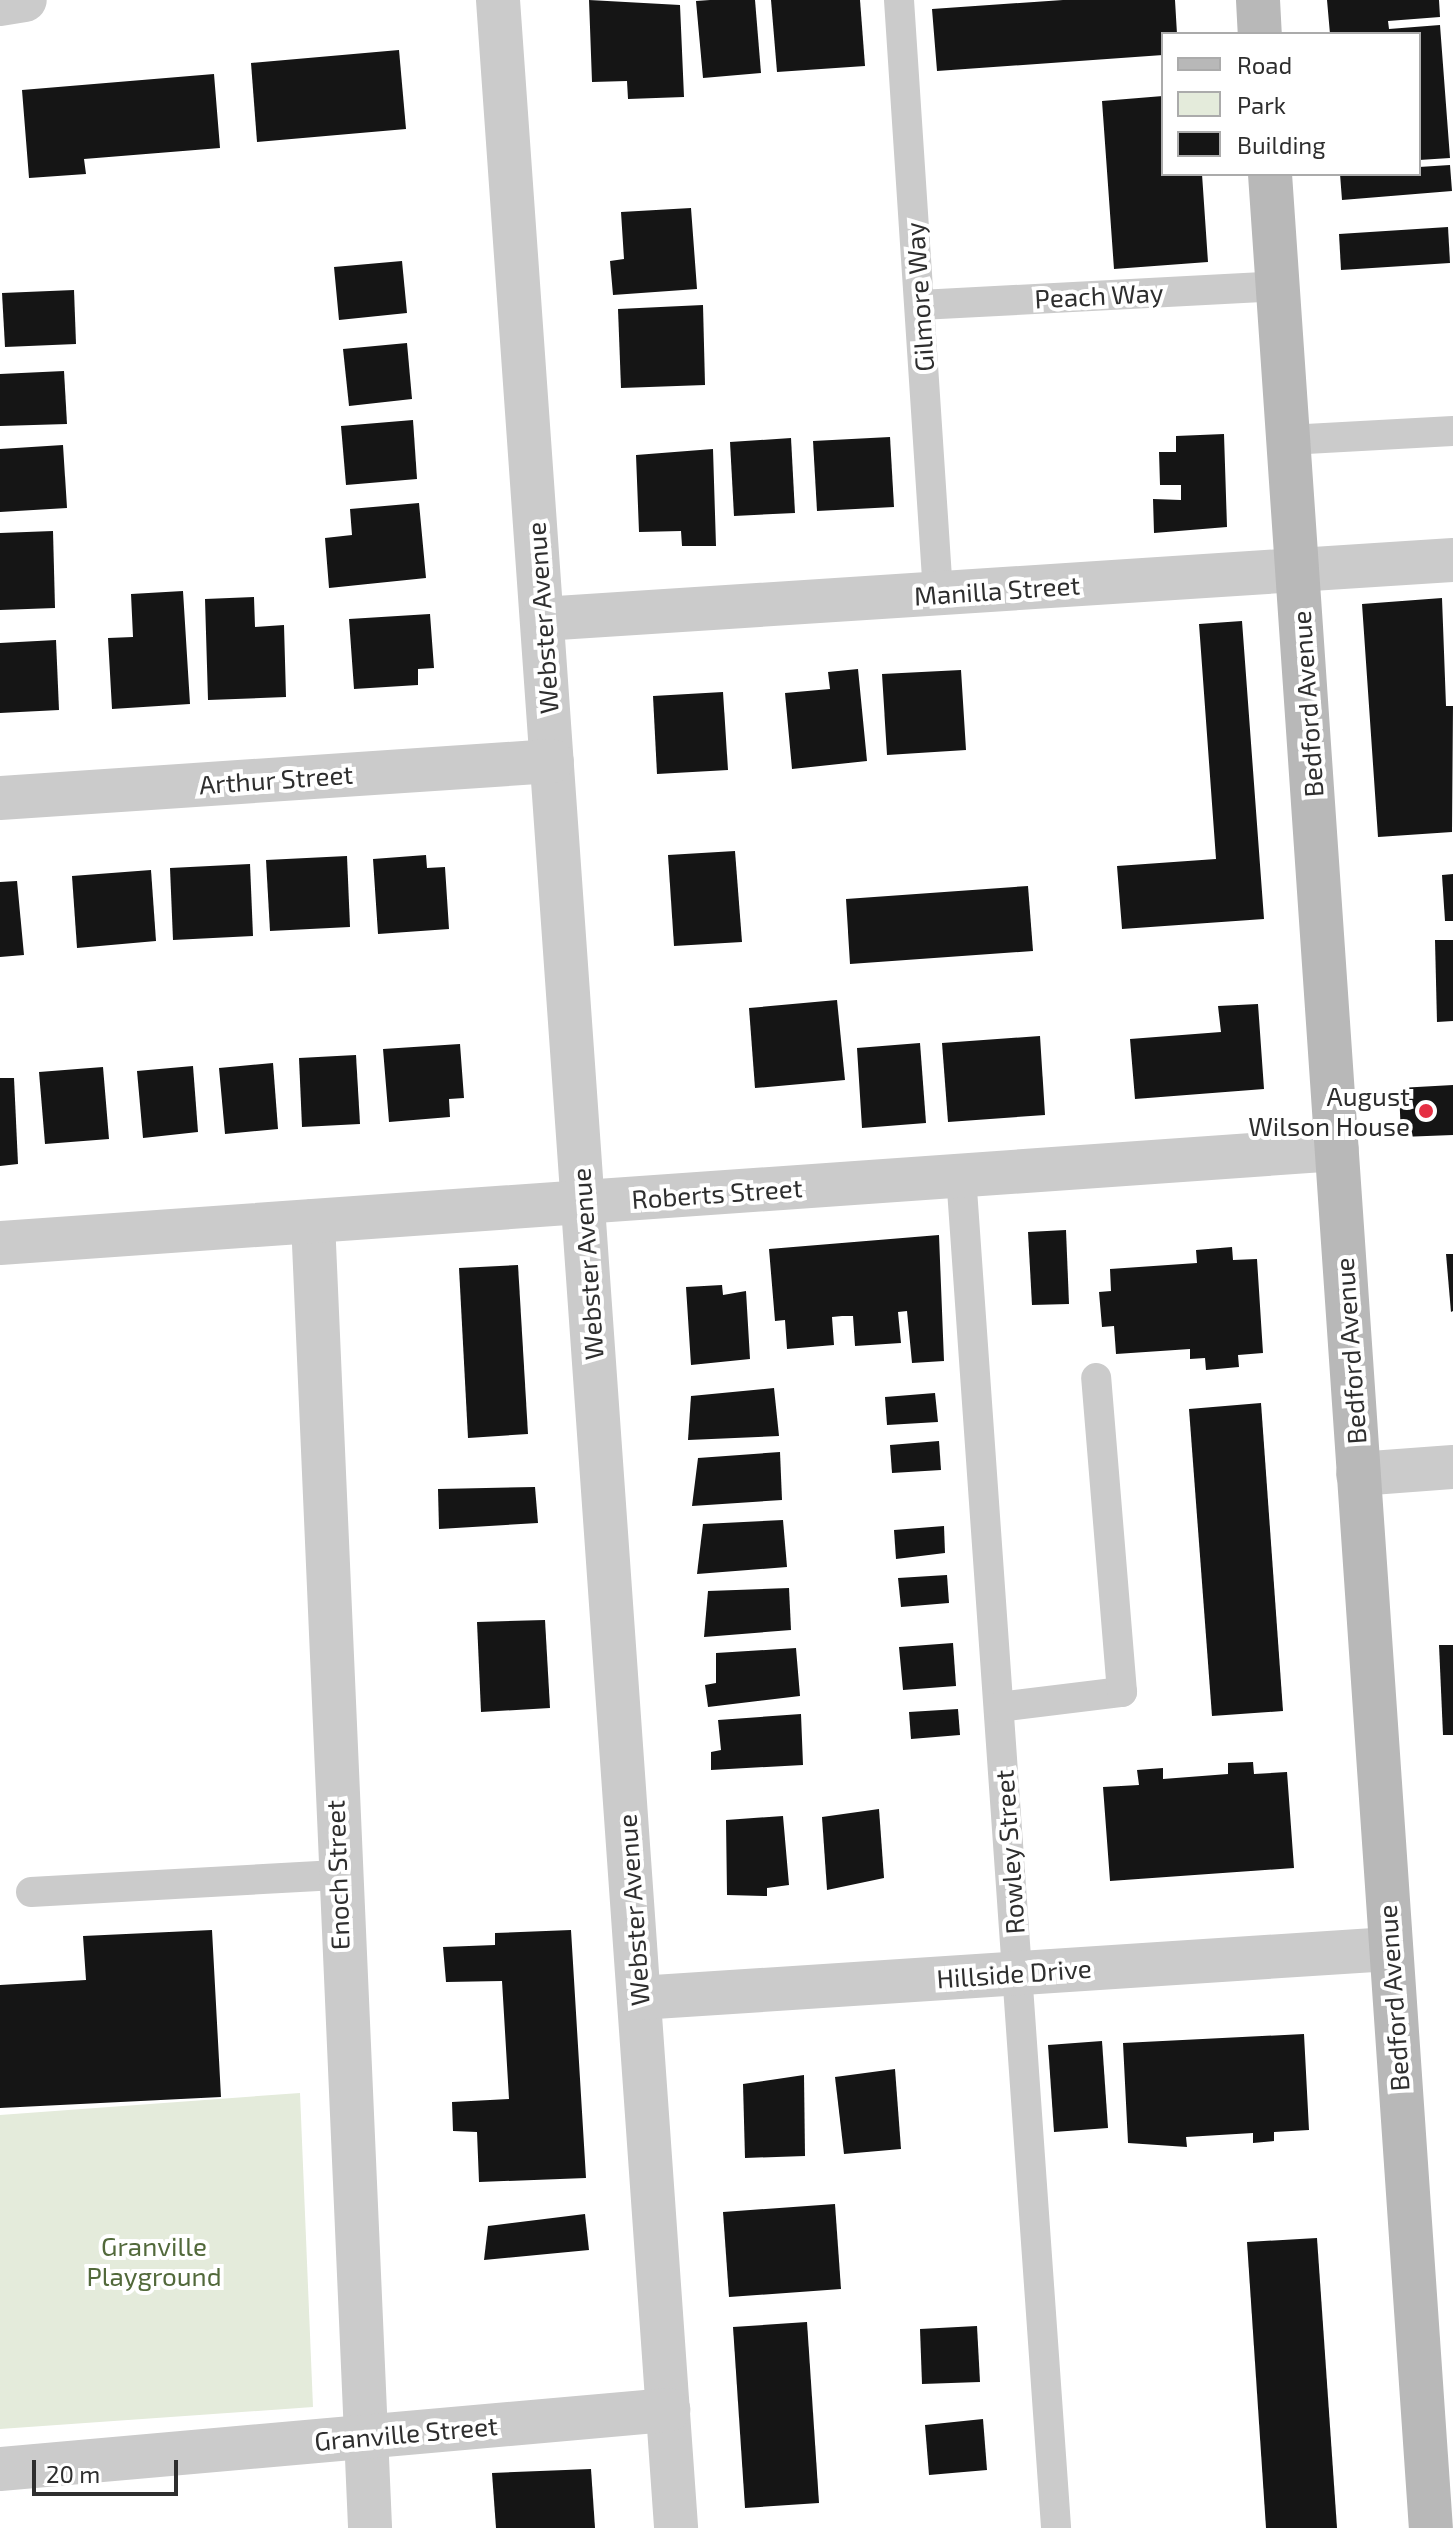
<!DOCTYPE html>
<style>
body{margin:0}
#map{position:relative;width:1453px;height:2528px;overflow:hidden;background:#fff;font-family:"Exo 2",sans-serif}
div>[style]{position:absolute}
[style*='--x']{left:calc(var(--x)*1px);top:calc(var(--y)*1px);width:calc(var(--w)*1px);rotate:calc(var(--a)*1deg)}
.green>*{inset:0;background:#e4ebdb}
.building>*{inset:0;background:#151515}
.lane>*{height:30px;margin:-15px;padding:0 15px;transform-origin:15px;border-radius:15px;background:#cbcbcb}
.street>*{height:44px;margin:-22px;padding:0 22px;transform-origin:22px;border-radius:22px;background:#cbcbcb}
.secondary>*{height:44px;margin:-22px;padding:0 22px;transform-origin:22px;border-radius:22px;background:#b8b8b8}
.dots>*{width:22px;height:22px;translate:-50% -50%;box-sizing:border-box;border:4px solid #fff;border-radius:50%}
span{translate:-50% -50%;white-space:nowrap;text-align:center;line-height:1.15;-webkit-text-stroke:8px #fff;paint-order:stroke}
.street-label{font-size:26px;color:#2e2e2e}
.poi-label{font-size:26px;color:#2e2e2e}
.right{translate:-100% -50%;text-align:right}
.park-label{font-size:26px;color:#52693b}
.legend{position:absolute;left:1161px;top:32px;width:260px;height:144px;box-sizing:border-box;background:#fff;border:2px solid #ababab;margin:0;padding:10px 14px;list-style:none;font-size:24px;color:#2e2e2e}
.legend li{display:flex;align-items:center;gap:16px;height:40px}
.legend b{width:40px;border:2px solid #ababab}
.scale{position:absolute;left:32px;top:2460px;width:146px;height:36px;box-sizing:border-box;border:4px solid #2e2e2e;border-top:0;padding-left:10px;font-size:24px;line-height:28px;white-space:nowrap;color:#2e2e2e;-webkit-text-stroke:6px #fff;paint-order:stroke}
</style>
<div id="map">
<div class="green">
<i style="clip-path:polygon(300px 2093px,313px 2407px,0 2429px,0 2115px)"></i>
</div>
<div class="building">
<i style="clip-path:polygon(589px 0,680px 5px,684px 97px,628px 99px,627px 81px,592px 82px)"></i>
<i style="clip-path:polygon(710px 0,755px 0,761px 73px,703px 78px,696px 1px)"></i>
<i style="clip-path:polygon(771px 0,860px 0,865px 66px,777px 72px)"></i>
<i style="clip-path:polygon(1063px 0,1175px 0,1177px 34px,1163px 34px,1163px 55px,937px 71px,932px 9px)"></i>
<i style="clip-path:polygon(1327px 0,1439px 0,1440px 17px,1388px 21px,1389px 29px,1440px 25px,1450px 158px,1419px 160px,1419px 34px,1330px 34px)"></i>
<i style="clip-path:polygon(399px 50px,406px 129px,257px 142px,251px 63px)"></i>
<i style="clip-path:polygon(214px 74px,220px 148px,84px 159px,86px 174px,29px 178px,22px 90px)"></i>
<i style="clip-path:polygon(1163px 96px,1163px 174px,1202px 174px,1208px 262px,1114px 269px,1102px 101px)"></i>
<i style="clip-path:polygon(1450px 165px,1452px 191px,1342px 200px,1340px 174px,1419px 174px,1419px 167px)"></i>
<i style="clip-path:polygon(691px 208px,697px 289px,613px 295px,610px 261px,624px 259px,621px 212px)"></i>
<i style="clip-path:polygon(1448px 227px,1450px 263px,1341px 270px,1339px 234px)"></i>
<i style="clip-path:polygon(402px 261px,407px 313px,339px 320px,334px 267px)"></i>
<i style="clip-path:polygon(74px 290px,76px 344px,5px 347px,2px 293px)"></i>
<i style="clip-path:polygon(703px 305px,705px 385px,621px 388px,618px 309px)"></i>
<i style="clip-path:polygon(407px 343px,412px 399px,349px 406px,343px 349px)"></i>
<i style="clip-path:polygon(64px 371px,67px 424px,0 426px,0 374px)"></i>
<i style="clip-path:polygon(413px 420px,417px 479px,346px 485px,341px 426px)"></i>
<i style="clip-path:polygon(1224px 434px,1227px 527px,1154px 533px,1153px 499px,1181px 500px,1181px 485px,1160px 485px,1159px 452px,1176px 452px,1176px 436px)"></i>
<i style="clip-path:polygon(890px 437px,894px 507px,817px 511px,813px 441px)"></i>
<i style="clip-path:polygon(791px 438px,795px 513px,734px 516px,730px 442px)"></i>
<i style="clip-path:polygon(63px 445px,67px 508px,0 512px,0 449px)"></i>
<i style="clip-path:polygon(713px 449px,716px 546px,682px 546px,681px 531px,639px 532px,636px 455px)"></i>
<i style="clip-path:polygon(419px 503px,426px 578px,329px 588px,325px 538px,352px 535px,350px 509px)"></i>
<i style="clip-path:polygon(53px 531px,55px 608px,0 610px,0 533px)"></i>
<i style="clip-path:polygon(183px 591px,190px 704px,112px 709px,108px 638px,133px 637px,131px 594px)"></i>
<i style="clip-path:polygon(254px 597px,255px 627px,284px 625px,286px 697px,208px 700px,205px 599px)"></i>
<i style="clip-path:polygon(1442px 598px,1446px 706px,1453px 706px,1452px 832px,1378px 837px,1362px 604px)"></i>
<i style="clip-path:polygon(430px 614px,434px 668px,418px 669px,418px 685px,354px 689px,349px 619px)"></i>
<i style="clip-path:polygon(1242px 621px,1264px 919px,1122px 929px,1117px 866px,1216px 859px,1199px 624px)"></i>
<i style="clip-path:polygon(56px 640px,59px 710px,0 713px,0 643px)"></i>
<i style="clip-path:polygon(858px 669px,867px 761px,792px 769px,785px 693px,830px 689px,828px 672px)"></i>
<i style="clip-path:polygon(961px 670px,966px 750px,887px 755px,882px 674px)"></i>
<i style="clip-path:polygon(723px 692px,728px 770px,657px 774px,653px 696px)"></i>
<i style="clip-path:polygon(735px 851px,742px 942px,674px 946px,668px 855px)"></i>
<i style="clip-path:polygon(426px 855px,427px 868px,445px 867px,449px 929px,378px 934px,373px 859px)"></i>
<i style="clip-path:polygon(347px 856px,350px 927px,270px 931px,266px 860px)"></i>
<i style="clip-path:polygon(250px 864px,253px 936px,173px 940px,170px 868px)"></i>
<i style="clip-path:polygon(151px 870px,156px 941px,77px 948px,72px 876px)"></i>
<i style="clip-path:polygon(1453px 874px,1453px 921px,1445px 921px,1442px 875px)"></i>
<i style="clip-path:polygon(17px 881px,24px 955px,0 957px,0 882px)"></i>
<i style="clip-path:polygon(1028px 886px,1033px 951px,850px 964px,846px 899px)"></i>
<i style="clip-path:polygon(1435px 940px,1453px 940px,1453px 1021px,1437px 1022px)"></i>
<i style="clip-path:polygon(837px 1000px,845px 1080px,755px 1088px,749px 1008px)"></i>
<i style="clip-path:polygon(1258px 1004px,1264px 1089px,1135px 1099px,1130px 1039px,1221px 1032px,1218px 1006px)"></i>
<i style="clip-path:polygon(1040px 1036px,1045px 1115px,948px 1122px,942px 1043px)"></i>
<i style="clip-path:polygon(920px 1043px,926px 1123px,862px 1128px,857px 1048px)"></i>
<i style="clip-path:polygon(460px 1044px,464px 1098px,449px 1099px,450px 1117px,389px 1122px,383px 1049px)"></i>
<i style="clip-path:polygon(356px 1055px,360px 1124px,302px 1127px,299px 1058px)"></i>
<i style="clip-path:polygon(273px 1063px,278px 1129px,225px 1134px,219px 1068px)"></i>
<i style="clip-path:polygon(193px 1066px,198px 1132px,143px 1138px,137px 1071px)"></i>
<i style="clip-path:polygon(103px 1067px,109px 1139px,45px 1144px,39px 1072px)"></i>
<i style="clip-path:polygon(0 1078px,14px 1078px,18px 1164px,0 1166px)"></i>
<i style="clip-path:polygon(1453px 1085px,1453px 1135px,1401px 1137px,1399px 1088px)"></i>
<i style="clip-path:polygon(1066px 1230px,1069px 1304px,1032px 1305px,1028px 1232px)"></i>
<i style="clip-path:polygon(939px 1235px,944px 1361px,912px 1363px,907px 1311px,898px 1312px,901px 1343px,855px 1346px,853px 1316px,842px 1316px,832px 1317px,834px 1345px,787px 1349px,785px 1320px,775px 1321px,769px 1249px)"></i>
<i style="clip-path:polygon(1232px 1247px,1233px 1260px,1257px 1259px,1263px 1353px,1238px 1355px,1239px 1367px,1206px 1370px,1205px 1358px,1190px 1359px,1190px 1349px,1116px 1354px,1114px 1326px,1102px 1327px,1099px 1292px,1111px 1291px,1110px 1269px,1197px 1263px,1196px 1250px)"></i>
<i style="clip-path:polygon(1446px 1254px,1453px 1254px,1453px 1311px,1451px 1312px)"></i>
<i style="clip-path:polygon(518px 1265px,528px 1434px,468px 1438px,459px 1268px)"></i>
<i style="clip-path:polygon(722px 1285px,723px 1295px,746px 1291px,750px 1359px,691px 1365px,686px 1287px)"></i>
<i style="clip-path:polygon(774px 1388px,779px 1436px,688px 1440px,691px 1396px)"></i>
<i style="clip-path:polygon(935px 1393px,938px 1422px,887px 1425px,885px 1397px)"></i>
<i style="clip-path:polygon(1261px 1403px,1283px 1711px,1212px 1716px,1189px 1409px)"></i>
<i style="clip-path:polygon(939px 1441px,941px 1470px,892px 1473px,890px 1445px)"></i>
<i style="clip-path:polygon(780px 1452px,782px 1500px,692px 1506px,698px 1458px)"></i>
<i style="clip-path:polygon(535px 1487px,538px 1523px,439px 1529px,438px 1489px)"></i>
<i style="clip-path:polygon(783px 1520px,787px 1567px,697px 1574px,703px 1524px)"></i>
<i style="clip-path:polygon(944px 1526px,945px 1553px,896px 1559px,894px 1530px)"></i>
<i style="clip-path:polygon(947px 1575px,949px 1603px,901px 1607px,898px 1578px)"></i>
<i style="clip-path:polygon(789px 1588px,791px 1630px,704px 1637px,708px 1591px)"></i>
<i style="clip-path:polygon(545px 1620px,550px 1708px,481px 1712px,477px 1622px)"></i>
<i style="clip-path:polygon(953px 1643px,956px 1686px,903px 1690px,899px 1647px)"></i>
<i style="clip-path:polygon(1439px 1645px,1453px 1645px,1453px 1735px,1443px 1735px)"></i>
<i style="clip-path:polygon(796px 1648px,800px 1696px,708px 1707px,705px 1685px,716px 1683px,716px 1653px)"></i>
<i style="clip-path:polygon(958px 1709px,960px 1735px,911px 1739px,909px 1712px)"></i>
<i style="clip-path:polygon(801px 1714px,803px 1765px,711px 1770px,711px 1752px,721px 1750px,718px 1720px)"></i>
<i style="clip-path:polygon(1253px 1762px,1254px 1774px,1287px 1772px,1294px 1868px,1110px 1881px,1103px 1787px,1139px 1785px,1137px 1770px,1163px 1768px,1163px 1779px,1228px 1774px,1228px 1763px)"></i>
<i style="clip-path:polygon(879px 1809px,884px 1878px,827px 1890px,822px 1817px)"></i>
<i style="clip-path:polygon(783px 1816px,789px 1885px,767px 1888px,767px 1896px,727px 1895px,726px 1820px)"></i>
<i style="clip-path:polygon(212px 1930px,221px 2097px,0 2108px,0 1985px,86px 1980px,83px 1936px)"></i>
<i style="clip-path:polygon(571px 1930px,586px 2178px,479px 2182px,477px 2132px,453px 2131px,452px 2102px,509px 2099px,502px 1981px,446px 1982px,443px 1947px,495px 1945px,495px 1933px)"></i>
<i style="clip-path:polygon(1304px 2034px,1309px 2130px,1274px 2132px,1274px 2141px,1253px 2143px,1253px 2133px,1186px 2137px,1187px 2147px,1128px 2143px,1123px 2043px)"></i>
<i style="clip-path:polygon(1102px 2041px,1108px 2128px,1054px 2132px,1048px 2045px)"></i>
<i style="clip-path:polygon(895px 2069px,901px 2149px,844px 2154px,835px 2077px)"></i>
<i style="clip-path:polygon(804px 2075px,805px 2156px,745px 2158px,743px 2084px)"></i>
<i style="clip-path:polygon(835px 2204px,841px 2289px,729px 2297px,723px 2212px)"></i>
<i style="clip-path:polygon(585px 2214px,589px 2250px,484px 2260px,488px 2226px)"></i>
<i style="clip-path:polygon(1317px 2238px,1337px 2528px,1266px 2528px,1247px 2242px)"></i>
<i style="clip-path:polygon(807px 2322px,819px 2503px,745px 2508px,733px 2327px)"></i>
<i style="clip-path:polygon(977px 2326px,980px 2382px,922px 2384px,920px 2329px)"></i>
<i style="clip-path:polygon(983px 2419px,987px 2470px,929px 2475px,925px 2425px)"></i>
<i style="clip-path:polygon(591px 2469px,595px 2528px,496px 2528px,492px 2473px)"></i>
</div>
<div class="lane">
<i style="--x:899;--y:0;--w:595;--a:86.24"></i>
<i style="--x:920;--y:305;--w:358;--a:-3"></i>
<i style="--x:1288;--y:440;--w:165;--a:-3.1"></i>
<i style="--x:961;--y:1175;--w:1356;--a:85.98"></i>
<i style="--x:999;--y:1707;--w:124;--a:-7"></i>
<i style="--x:1122;--y:1692;--w:315;--a:-94.7"></i>
<i style="--x:31;--y:1892;--w:306;--a:-3.2"></i>
</div>
<div class="street">
<i style="--x:498;--y:0;--w:2534;--a:85.97"></i>
<i style="--x:0;--y:4;--w:25;--a:-9"></i>
<i style="--x:542;--y:619;--w:913;--a:-3.71"></i>
<i style="--x:0;--y:798;--w:553;--a:-3.83"></i>
<i style="--x:313;--y:1221;--w:1308;--a:87.5"></i>
<i style="--x:0;--y:1243;--w:1340;--a:-4.02"></i>
<i style="--x:1358;--y:1474;--w:95;--a:-4.2"></i>
<i style="--x:639;--y:1998;--w:752;--a:-3.74"></i>
<i style="--x:0;--y:2469;--w:671;--a:-5.05"></i>
</div>
<div class="secondary">
<i style="--x:1258;--y:0;--w:34;--a:87"></i>
<i style="--x:1270;--y:174;--w:2359;--a:86.09"></i>
</div>
<div class="dots">
<i style="left:1426px;top:1111px;background:#e52f43"></i>
</div>
<div class="street-label">
<span style="left:1099px;top:295px;rotate:-3deg">Peach Way</span>
<span style="left:919px;top:297px;rotate:-94deg">Gilmore Way</span>
<span style="left:997px;top:590px;rotate:-4deg">Manilla Street</span>
<span style="left:542px;top:618px;rotate:-94deg">Webster Avenue</span>
<span style="left:1307px;top:704px;rotate:-94deg">Bedford Avenue</span>
<span style="left:276px;top:779px;rotate:-4deg">Arthur Street</span>
<span style="left:717px;top:1193px;rotate:-4deg">Roberts Street</span>
<span style="left:587px;top:1264px;rotate:-94deg">Webster Avenue</span>
<span style="left:1350px;top:1351px;rotate:-94deg">Bedford Avenue</span>
<span style="left:1009px;top:1852px;rotate:-94deg">Rowley Street</span>
<span style="left:337px;top:1875px;rotate:-92deg">Enoch Street</span>
<span style="left:633px;top:1910px;rotate:-94deg">Webster Avenue</span>
<span style="left:1014px;top:1973px;rotate:-4deg">Hillside Drive</span>
<span style="left:1393px;top:1998px;rotate:-94deg">Bedford Avenue</span>
<span style="left:406px;top:2433px;rotate:-5deg">Granville Street</span>
</div>
<div class="poi-label">
<span class="right" style="left:1410px;top:1111px">August<br>Wilson House</span>
</div>
<div class="park-label">
<span style="left:154px;top:2261px">Granville<br>Playground</span>
</div>
<ul class="legend">
<li><b style="height:10px;background:#b8b8b8"></b>Road</li>
<li><b style="height:22px;background:#e4ebdb"></b>Park</li>
<li><b style="height:22px;background:#151515"></b>Building</li>
</ul>
<div class="scale">20 m</div>
</div>
